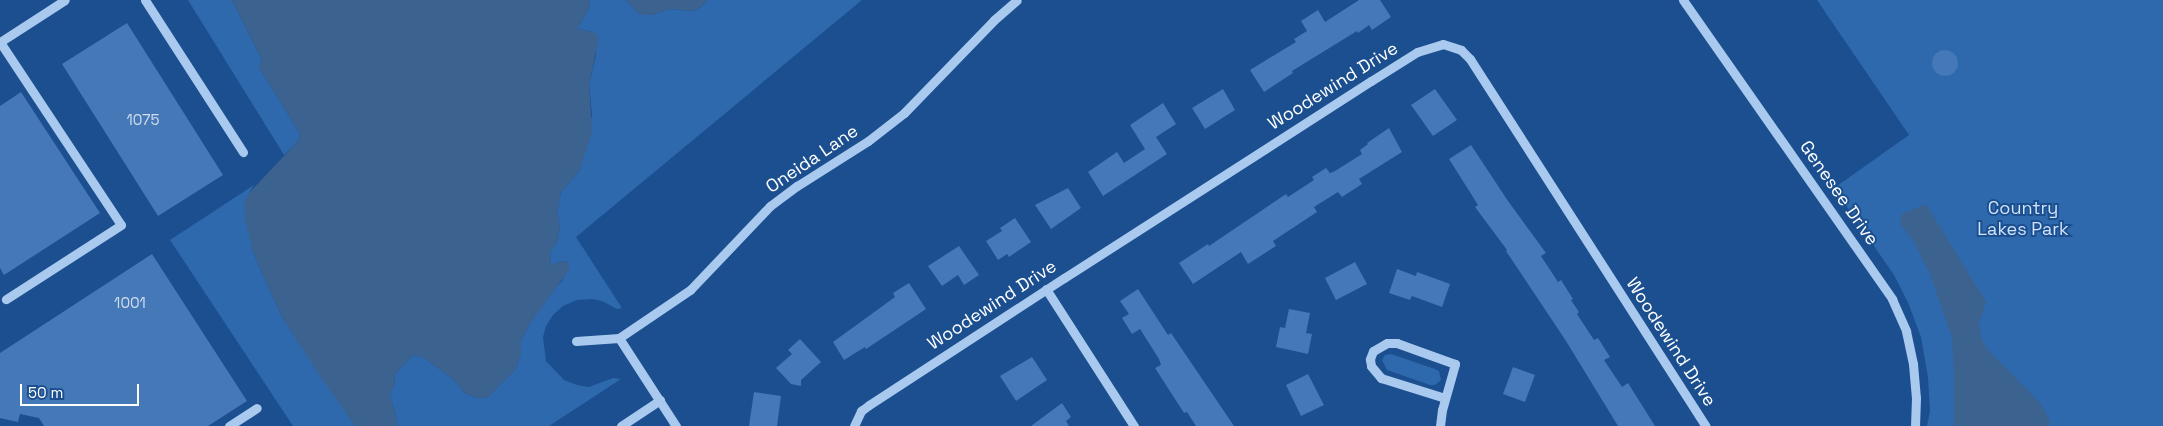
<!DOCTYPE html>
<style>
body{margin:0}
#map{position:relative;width:2163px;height:426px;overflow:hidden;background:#1b4f8f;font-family:"Space Grotesk",sans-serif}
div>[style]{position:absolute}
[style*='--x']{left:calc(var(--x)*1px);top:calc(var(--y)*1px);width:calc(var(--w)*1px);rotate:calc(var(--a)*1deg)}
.green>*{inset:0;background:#2e69ad}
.water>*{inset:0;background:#3c6290}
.building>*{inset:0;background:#4478b7}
.round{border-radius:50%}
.minor>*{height:9px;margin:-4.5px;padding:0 4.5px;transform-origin:4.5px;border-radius:4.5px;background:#a9c9ee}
span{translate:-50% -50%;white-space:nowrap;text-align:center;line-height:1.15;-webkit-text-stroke:4px #1b4f8f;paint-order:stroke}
.number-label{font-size:15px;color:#d0dded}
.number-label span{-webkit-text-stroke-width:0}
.street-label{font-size:18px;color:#fff}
.park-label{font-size:18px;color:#cfe3fa}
.scale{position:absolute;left:20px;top:384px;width:119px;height:22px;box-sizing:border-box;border:2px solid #fff;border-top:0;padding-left:6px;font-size:15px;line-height:18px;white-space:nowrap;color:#fff;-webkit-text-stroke:4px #1b4f8f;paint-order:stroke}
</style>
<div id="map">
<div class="green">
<i style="clip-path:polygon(188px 0,232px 0,262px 60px,259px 67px,300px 134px,298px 141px,284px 155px)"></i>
<i style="clip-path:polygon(590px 0,626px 0,640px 15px,652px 15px,670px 9px,693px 11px,701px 7px,707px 0,862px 0,576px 237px,622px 308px,617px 309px,602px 301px,592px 299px,577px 300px,563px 306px,553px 315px,546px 326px,543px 337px,546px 361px,564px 380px,577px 385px,589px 387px,613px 378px,621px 379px,549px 426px,398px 426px,390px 394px,394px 386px,395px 374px,413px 355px,422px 357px,438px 368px,453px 379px,465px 393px,476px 398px,488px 397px,515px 370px,521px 355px,521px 341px,530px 323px,553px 290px,562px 281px,569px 263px,562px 261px,551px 265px,550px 252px,557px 242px,560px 227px,557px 213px,561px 192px,580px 170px,592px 115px,589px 84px,596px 55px,594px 32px,577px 29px,588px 11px)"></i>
<i style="clip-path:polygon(1817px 0,2163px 0,2163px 426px,1927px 426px,1930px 411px,1928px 377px,1921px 337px,1909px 305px,1894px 275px,1834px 188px,1909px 135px)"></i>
<i style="clip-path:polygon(254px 185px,249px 193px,252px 249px,265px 280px,283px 319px,355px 426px,293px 426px,170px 240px)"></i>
<i style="clip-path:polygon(1391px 354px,1435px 369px,1439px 371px,1441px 380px,1435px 385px,1430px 385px,1387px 370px,1382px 360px,1385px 355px)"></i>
</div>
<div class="water">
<i style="clip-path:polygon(232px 0,590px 0,588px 11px,577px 29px,594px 32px,599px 38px,589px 84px,592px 131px,580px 170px,561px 192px,557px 213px,560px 227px,557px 242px,550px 252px,551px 265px,562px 261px,569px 263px,569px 270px,530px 323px,521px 341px,521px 355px,515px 370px,488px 397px,476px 398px,465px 393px,453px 379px,438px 368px,422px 357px,413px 355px,395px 374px,394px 386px,390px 394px,398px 426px,355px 426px,320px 376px,283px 319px,265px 280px,252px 249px,245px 218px,244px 203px,249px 193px,298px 141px,300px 134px,259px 67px,262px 60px)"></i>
<i style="clip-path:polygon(626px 0,707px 0,701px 7px,693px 11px,670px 9px,652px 15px,640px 15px)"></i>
<i style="clip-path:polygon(1926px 204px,1986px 302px,1979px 324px,1982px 340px,1987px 349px,2041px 404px,2050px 422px,2048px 426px,1954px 426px,1954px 374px,1952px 337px,1930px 274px,1914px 242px,1900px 223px,1902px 214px)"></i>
</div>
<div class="building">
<i style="clip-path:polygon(1359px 0,1380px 0,1391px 17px,1372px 30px,1369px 25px,1358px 33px,1357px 31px,1292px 71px,1293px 73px,1264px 92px,1250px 70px,1296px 42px,1294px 39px,1307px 31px,1301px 21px,1318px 10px,1325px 22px)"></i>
<i style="clip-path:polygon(127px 23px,223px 175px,158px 216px,62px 64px)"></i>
<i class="round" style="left:1932px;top:50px;width:26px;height:26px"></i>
<i style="clip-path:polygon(1223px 89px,1235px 110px,1205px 129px,1192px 108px)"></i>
<i style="clip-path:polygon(1435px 89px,1457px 120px,1433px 136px,1411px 105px)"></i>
<i style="clip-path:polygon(21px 92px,100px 213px,4px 275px,0 268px,0 106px)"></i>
<i style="clip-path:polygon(1163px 103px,1176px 124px,1156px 137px,1167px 154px,1103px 196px,1088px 172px,1117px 152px,1124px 163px,1145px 149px,1130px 125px)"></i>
<i style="clip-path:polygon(1389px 128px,1402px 152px,1359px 179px,1362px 184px,1342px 197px,1338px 192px,1314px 207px,1317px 212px,1273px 241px,1276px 246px,1248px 264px,1241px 252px,1193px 284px,1179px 263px,1208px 244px,1209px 246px,1286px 194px,1288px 197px,1314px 180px,1312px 177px,1326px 168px,1330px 173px,1335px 171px,1362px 154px,1360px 150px,1368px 144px,1367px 143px)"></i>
<i style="clip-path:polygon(1471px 145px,1508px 201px,1546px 253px,1541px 256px,1558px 282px,1561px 280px,1573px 299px,1571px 300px,1579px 312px,1577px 314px,1594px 340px,1598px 338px,1610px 357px,1604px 360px,1622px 387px,1628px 383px,1655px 426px,1618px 426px,1566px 341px,1506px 251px,1507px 250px,1475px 207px,1478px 205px,1449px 159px)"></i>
<i style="clip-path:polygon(1068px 188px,1081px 208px,1051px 229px,1035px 205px)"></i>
<i style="clip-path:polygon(1015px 218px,1031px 242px,1009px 257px,1007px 254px,998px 260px,986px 241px,1002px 231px,1000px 228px)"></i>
<i style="clip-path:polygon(959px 246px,979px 275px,964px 285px,958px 275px,942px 286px,928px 266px)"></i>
<i style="clip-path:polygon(152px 254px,247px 401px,208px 426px,44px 426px,39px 418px,20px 414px,18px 422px,0 418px,0 353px)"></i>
<i style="clip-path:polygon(1355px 262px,1367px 284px,1336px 300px,1325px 278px)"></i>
<i style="clip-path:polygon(1397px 269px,1416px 276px,1417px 272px,1450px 284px,1442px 307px,1412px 296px,1410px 300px,1389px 293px)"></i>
<i style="clip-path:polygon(909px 283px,926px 309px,866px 349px,865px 347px,844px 360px,833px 342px,895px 297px,893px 293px)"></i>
<i style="clip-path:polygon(1138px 289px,1168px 335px,1171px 333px,1234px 426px,1196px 426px,1187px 412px,1184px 413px,1155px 368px,1161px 365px,1159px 359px,1140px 329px,1132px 334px,1122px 318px,1129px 314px,1120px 301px)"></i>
<i style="clip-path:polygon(1289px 309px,1310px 313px,1306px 333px,1312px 334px,1308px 354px,1276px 347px,1280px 327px,1285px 328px)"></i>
<i style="clip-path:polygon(800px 339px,821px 362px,801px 380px,801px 386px,791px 384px,776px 368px,792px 354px,788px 350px)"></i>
<i style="clip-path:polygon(1032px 357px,1047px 380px,1016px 401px,1000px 376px)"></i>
<i style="clip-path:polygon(1513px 367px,1535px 375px,1525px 402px,1503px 394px)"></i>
<i style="clip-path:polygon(1308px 374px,1324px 405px,1301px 416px,1286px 385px)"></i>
<i style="clip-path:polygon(754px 392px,781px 396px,777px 426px,749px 426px)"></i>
<i style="clip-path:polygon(1062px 403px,1071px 417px,1066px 421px,1069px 426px,1031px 426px)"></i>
</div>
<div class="minor">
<i style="--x:145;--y:0;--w:181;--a:57.2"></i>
<i style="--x:1683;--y:0;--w:365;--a:55"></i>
<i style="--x:1892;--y:299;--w:35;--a:66"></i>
<i style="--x:1906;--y:331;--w:34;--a:78"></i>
<i style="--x:1913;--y:364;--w:34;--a:85"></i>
<i style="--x:1916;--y:398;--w:28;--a:92"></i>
<i style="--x:0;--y:42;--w:219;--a:56.5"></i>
<i style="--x:121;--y:225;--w:137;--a:147.2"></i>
<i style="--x:0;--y:42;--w:77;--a:-32.9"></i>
<i style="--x:1046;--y:289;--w:163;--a:57.3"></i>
<i style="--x:619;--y:338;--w:105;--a:57.1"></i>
<i style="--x:576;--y:341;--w:43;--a:-4"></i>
<i style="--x:619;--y:338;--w:86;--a:-34.1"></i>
<i style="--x:690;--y:290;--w:116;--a:-46.4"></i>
<i style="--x:770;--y:206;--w:34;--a:-37"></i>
<i style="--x:797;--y:186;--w:84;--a:-32.4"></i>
<i style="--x:868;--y:141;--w:46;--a:-37.9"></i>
<i style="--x:904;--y:113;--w:129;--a:-45.9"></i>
<i style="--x:994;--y:20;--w:30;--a:-41"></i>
<i style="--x:229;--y:426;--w:33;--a:-33"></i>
<i style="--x:621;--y:426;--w:47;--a:-33.7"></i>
<i style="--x:854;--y:426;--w:17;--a:-65"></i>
<i style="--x:861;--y:411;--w:10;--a:-37"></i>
<i style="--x:869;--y:405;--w:233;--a:-33.1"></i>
<i style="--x:1064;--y:278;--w:365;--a:-32.7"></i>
<i style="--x:1371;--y:81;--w:54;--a:-32.2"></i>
<i style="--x:1417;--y:52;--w:27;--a:-17"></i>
<i style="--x:1443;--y:44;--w:19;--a:18"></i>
<i style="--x:1461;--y:50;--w:13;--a:45"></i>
<i style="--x:1470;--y:59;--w:436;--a:57.3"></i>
<i style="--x:1440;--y:426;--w:16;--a:-83"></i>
<i style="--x:1442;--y:410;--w:48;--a:-74.2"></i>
<i style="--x:1455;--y:364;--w:62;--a:-160.1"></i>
<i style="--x:1397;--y:343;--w:10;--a:180"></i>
<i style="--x:1387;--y:343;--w:16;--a:150"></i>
<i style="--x:1373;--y:351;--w:9;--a:111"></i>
<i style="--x:1370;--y:359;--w:7;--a:82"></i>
<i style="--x:1371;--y:366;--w:16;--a:50"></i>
<i style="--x:1381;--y:378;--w:67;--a:17.4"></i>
</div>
<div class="number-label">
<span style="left:143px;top:120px">1075</span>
<span style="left:130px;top:303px">1001</span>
</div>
<div class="street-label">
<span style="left:1333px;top:86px;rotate:-32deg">Woodewind Drive</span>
<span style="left:812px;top:159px;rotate:-34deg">Oneida Lane</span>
<span style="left:1839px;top:193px;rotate:55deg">Genesee Drive</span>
<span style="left:992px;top:305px;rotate:-33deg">Woodewind Drive</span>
<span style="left:1671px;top:342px;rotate:57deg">Woodewind Drive</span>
</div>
<div class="park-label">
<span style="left:2023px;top:219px">Country<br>Lakes Park</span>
</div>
<div class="scale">50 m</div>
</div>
